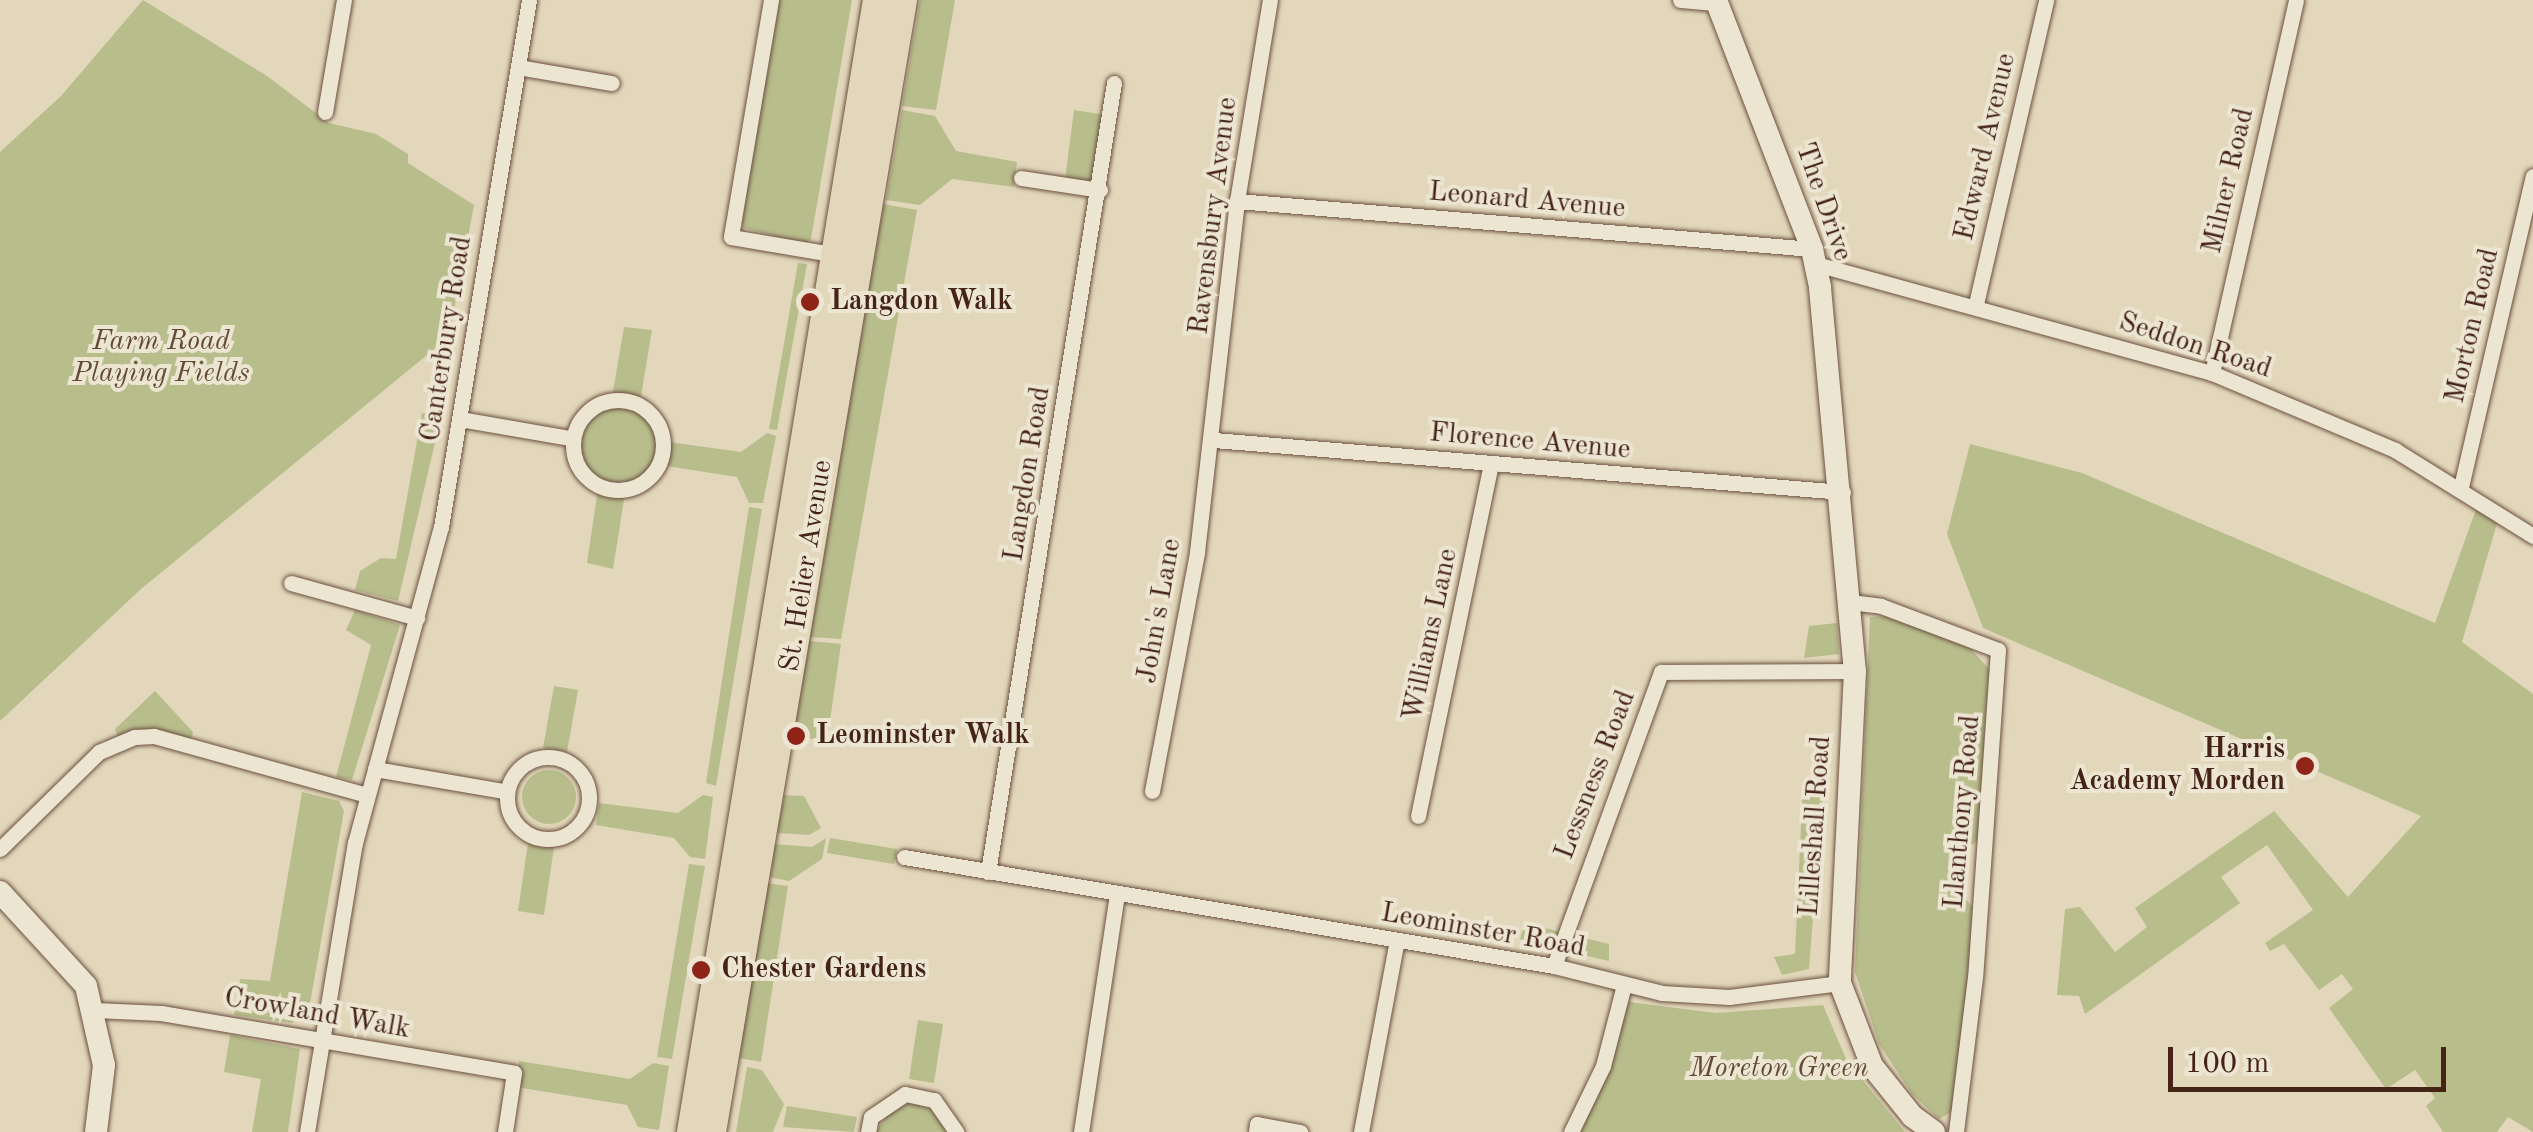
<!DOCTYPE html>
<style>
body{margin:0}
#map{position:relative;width:2533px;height:1132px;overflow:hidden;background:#e2d7ba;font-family:"Old Standard TT",serif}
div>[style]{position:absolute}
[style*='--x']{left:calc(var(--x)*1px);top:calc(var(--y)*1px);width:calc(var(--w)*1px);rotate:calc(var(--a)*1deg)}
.green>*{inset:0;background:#b8bd8c}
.round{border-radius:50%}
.roads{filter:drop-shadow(0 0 2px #6c5040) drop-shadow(0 0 2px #6c5040)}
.street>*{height:15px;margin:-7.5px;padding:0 7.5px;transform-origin:7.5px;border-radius:7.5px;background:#ece5d2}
.street>.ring{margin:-7.5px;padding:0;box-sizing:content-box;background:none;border:15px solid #ece5d2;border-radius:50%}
.secondary>*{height:22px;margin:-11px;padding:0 11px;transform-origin:11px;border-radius:11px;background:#ece5d2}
.highway>*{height:28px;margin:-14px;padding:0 14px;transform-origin:14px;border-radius:14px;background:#e2d7ba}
.dots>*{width:28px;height:28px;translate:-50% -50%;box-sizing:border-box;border:5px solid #ece5d2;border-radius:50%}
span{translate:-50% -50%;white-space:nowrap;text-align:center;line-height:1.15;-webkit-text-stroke:8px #ece5d2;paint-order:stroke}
.street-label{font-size:28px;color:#452317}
.poi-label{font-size:28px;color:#452317;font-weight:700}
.left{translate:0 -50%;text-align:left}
.right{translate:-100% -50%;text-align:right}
.park-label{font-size:28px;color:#624a34;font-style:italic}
.scale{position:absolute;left:2168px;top:1047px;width:278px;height:45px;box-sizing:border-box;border:5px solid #452317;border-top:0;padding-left:12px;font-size:30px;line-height:35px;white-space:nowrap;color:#452317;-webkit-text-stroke:8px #ece5d2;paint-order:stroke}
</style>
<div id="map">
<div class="green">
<i style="clip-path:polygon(143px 0,267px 76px,329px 123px,376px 134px,408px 154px,408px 163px,474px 205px,449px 337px,141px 589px,0 721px,0 152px,61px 96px)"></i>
<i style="clip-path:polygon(780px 0,852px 0,811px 239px,805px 244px,744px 228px,740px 220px)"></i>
<i style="clip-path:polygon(920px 0,955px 0,936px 110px,902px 106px)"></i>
<i style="clip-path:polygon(902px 110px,935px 116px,956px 151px,1017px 162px,1014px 187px,952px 179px,920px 205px,886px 200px)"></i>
<i style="clip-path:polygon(1074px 110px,1106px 115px,1097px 185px,1065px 180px)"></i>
<i style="clip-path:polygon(883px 204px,917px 210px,841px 639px,810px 637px)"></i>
<i style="clip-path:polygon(798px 263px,807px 264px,777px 430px,769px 429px)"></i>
<i style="clip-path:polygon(624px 327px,652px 330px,640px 402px,612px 397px)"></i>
<i class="round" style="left:578px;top:406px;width:80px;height:80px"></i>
<i style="clip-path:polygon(422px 413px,441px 417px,398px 601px,355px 590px,360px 571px,381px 558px,396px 559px)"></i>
<i style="clip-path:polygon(767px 433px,776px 436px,763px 503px,749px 503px,737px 477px,666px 466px,669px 442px,741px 452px)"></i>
<i style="clip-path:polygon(1970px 444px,2082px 473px,2435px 623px,2478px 504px,2499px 517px,2462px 642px,2533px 694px,2533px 1132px,2508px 1117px,2497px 1132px,2443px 1132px,2426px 1106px,2435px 1098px,2415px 1070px,2386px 1089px,2329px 1008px,2353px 989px,2342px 974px,2319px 990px,2284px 944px,2270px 951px,2265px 943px,2313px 910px,2267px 845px,2221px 877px,2240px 903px,2085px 1014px,2079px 996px,2057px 995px,2065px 909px,2080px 907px,2115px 952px,2147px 927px,2135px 908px,2274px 811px,2348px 897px,2421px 816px,1983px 628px,1947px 534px)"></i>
<i style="clip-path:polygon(598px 489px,625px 493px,613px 569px,587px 563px)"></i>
<i style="clip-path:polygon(749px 507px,762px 509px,716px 786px,706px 783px)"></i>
<i style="clip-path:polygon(355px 610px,400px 625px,352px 780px,336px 777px,371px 645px,346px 630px)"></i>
<i style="clip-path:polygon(1888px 616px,1969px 647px,1989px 669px,1978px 840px,1969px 847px,1965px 898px,1973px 908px,1962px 1063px,1953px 1111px,1939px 1119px,1912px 1094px,1879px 1044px,1855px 972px,1870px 617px)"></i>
<i style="clip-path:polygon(1837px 623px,1839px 654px,1804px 658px,1809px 626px)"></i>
<i style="clip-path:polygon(809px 641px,841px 644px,827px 741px,793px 736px)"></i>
<i style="clip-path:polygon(554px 686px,578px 690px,567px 752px,543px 748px)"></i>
<i style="clip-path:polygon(155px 691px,193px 732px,191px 743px,118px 737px,115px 729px)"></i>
<i class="round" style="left:522px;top:770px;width:54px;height:54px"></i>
<i style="clip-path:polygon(1803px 783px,1823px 788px,1809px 969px,1782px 975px,1774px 957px,1795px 954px)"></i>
<i style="clip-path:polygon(302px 792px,339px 801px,344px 811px,308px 1015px,291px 1023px,234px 1015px,240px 979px,270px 981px)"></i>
<i style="clip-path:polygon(703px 795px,713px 797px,705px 859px,690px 857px,674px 838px,596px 825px,599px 803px,678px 813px)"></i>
<i style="clip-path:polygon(784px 795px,804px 796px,821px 828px,809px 835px,777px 833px)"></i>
<i style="clip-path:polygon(826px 838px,822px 859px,789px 881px,770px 877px,775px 844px,812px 847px)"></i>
<i style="clip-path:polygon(830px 838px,897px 849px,894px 864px,827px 853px)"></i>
<i style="clip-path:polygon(528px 843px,554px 847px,544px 915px,518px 911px)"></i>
<i style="clip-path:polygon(689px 864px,705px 866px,672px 1059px,657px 1057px)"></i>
<i style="clip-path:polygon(766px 883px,788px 886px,761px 1062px,739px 1058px)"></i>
<i style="clip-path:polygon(1536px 926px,1609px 944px,1609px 961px,1520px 940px,1522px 931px)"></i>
<i style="clip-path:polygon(1629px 1002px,1716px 1013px,1823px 1005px,1847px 1061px,1905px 1132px,1576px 1132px,1607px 1073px)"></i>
<i style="clip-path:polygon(918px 1020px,943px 1024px,934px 1083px,909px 1079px)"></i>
<i style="clip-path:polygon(230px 1035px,300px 1049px,288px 1132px,252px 1132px,261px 1079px,224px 1072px)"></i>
<i style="clip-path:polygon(519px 1061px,630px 1079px,653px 1063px,669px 1066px,659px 1130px,638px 1127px,627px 1105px,516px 1087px)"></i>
<i style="clip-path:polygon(747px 1067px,762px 1070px,784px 1104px,773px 1132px,736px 1132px)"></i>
<i style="clip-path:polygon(913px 1102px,934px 1111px,949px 1132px,876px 1132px,890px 1111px)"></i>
<i style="clip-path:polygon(787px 1106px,857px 1117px,854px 1132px,783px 1127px)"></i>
</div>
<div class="roads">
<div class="street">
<i style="--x:771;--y:0;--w:240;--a:99.6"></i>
<i style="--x:731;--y:237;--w:108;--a:9.6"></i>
<i style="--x:1680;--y:0;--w:36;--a:5"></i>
<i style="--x:518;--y:67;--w:95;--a:9.7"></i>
<i style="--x:325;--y:112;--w:114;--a:-80.4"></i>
<i style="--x:1021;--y:178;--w:80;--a:8.6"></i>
<i style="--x:1237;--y:201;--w:577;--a:4.77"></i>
<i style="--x:1816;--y:264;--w:411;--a:15.4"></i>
<i style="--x:2212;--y:373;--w:199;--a:22.8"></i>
<i style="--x:2395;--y:450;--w:163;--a:31.9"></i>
<i style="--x:1976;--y:304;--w:312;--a:-77"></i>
<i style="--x:2212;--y:373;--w:382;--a:-77.3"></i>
<i class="ring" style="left:573px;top:400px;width:75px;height:75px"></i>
<i style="--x:460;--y:419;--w:112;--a:9.8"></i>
<i style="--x:1214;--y:440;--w:631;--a:4.73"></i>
<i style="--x:2461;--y:487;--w:319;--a:-77"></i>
<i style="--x:291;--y:583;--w:131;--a:15.5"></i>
<i style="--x:1850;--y:602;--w:31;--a:7"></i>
<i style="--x:1881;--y:606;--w:125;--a:20.6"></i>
<i style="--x:1998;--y:650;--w:328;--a:94"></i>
<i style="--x:1975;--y:977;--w:156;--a:97"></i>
<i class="ring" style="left:507px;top:757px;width:67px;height:67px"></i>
<i style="--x:375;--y:769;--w:131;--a:9.7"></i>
<i style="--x:1152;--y:791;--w:243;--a:-79.3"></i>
<i style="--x:1197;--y:552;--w:353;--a:-83.5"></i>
<i style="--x:1237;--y:201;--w:204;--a:-80.7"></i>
<i style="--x:1418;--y:816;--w:359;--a:-78.3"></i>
<i style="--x:0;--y:849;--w:139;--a:-44.4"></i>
<i style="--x:99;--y:752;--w:39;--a:-23"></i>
<i style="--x:135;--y:737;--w:19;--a:-3"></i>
<i style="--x:154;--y:736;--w:221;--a:15.5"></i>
<i style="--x:904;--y:857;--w:659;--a:9.52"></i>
<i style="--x:1554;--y:966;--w:111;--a:14"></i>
<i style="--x:1662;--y:993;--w:67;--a:3.4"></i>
<i style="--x:1729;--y:997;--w:112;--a:-7.2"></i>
<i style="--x:988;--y:872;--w:799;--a:-80.93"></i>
<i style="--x:1554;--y:966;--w:313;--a:-70"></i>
<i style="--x:1661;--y:672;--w:194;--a:-0.3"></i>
<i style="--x:95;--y:1010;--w:66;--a:2.6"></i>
<i style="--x:161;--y:1013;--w:358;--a:9.6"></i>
<i style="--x:514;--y:1073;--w:60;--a:98.7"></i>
<i style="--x:307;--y:1132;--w:293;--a:-80.6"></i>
<i style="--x:355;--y:843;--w:327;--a:-74.8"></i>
<i style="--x:441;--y:527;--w:534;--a:-80.52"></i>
<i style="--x:868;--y:1132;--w:15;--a:-79"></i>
<i style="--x:871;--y:1117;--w:41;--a:-34.1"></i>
<i style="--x:905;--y:1094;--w:30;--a:12"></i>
<i style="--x:934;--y:1100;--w:39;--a:55"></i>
<i style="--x:1081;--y:1132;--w:241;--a:-81.4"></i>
<i style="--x:1256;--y:1132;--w:8;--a:-83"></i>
<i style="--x:1257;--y:1124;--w:44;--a:10.5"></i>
<i style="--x:1361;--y:1132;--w:195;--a:-79.4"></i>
<i style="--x:1571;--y:1132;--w:73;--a:-64.1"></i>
<i style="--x:1603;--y:1066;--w:84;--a:-75.5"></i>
</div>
<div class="secondary">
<i style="--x:1716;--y:0;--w:267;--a:68.9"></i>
<i style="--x:1812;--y:249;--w:40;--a:78"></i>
<i style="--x:1820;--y:288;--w:385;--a:84.8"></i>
<i style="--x:1855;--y:671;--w:312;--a:92.8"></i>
<i style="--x:1840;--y:983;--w:89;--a:68.9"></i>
<i style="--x:1872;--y:1066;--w:64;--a:51.3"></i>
<i style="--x:1912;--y:1116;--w:27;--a:36"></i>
<i style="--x:0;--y:892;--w:127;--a:47.5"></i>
<i style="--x:86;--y:986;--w:81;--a:77.2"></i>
<i style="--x:104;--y:1065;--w:67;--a:96.8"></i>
</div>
<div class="highway">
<i style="--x:691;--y:1132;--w:1147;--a:-80.67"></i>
<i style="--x:712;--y:1132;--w:1148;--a:-80.42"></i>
</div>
</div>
<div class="dots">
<i style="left:810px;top:302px;background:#8f2418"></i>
<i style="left:796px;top:736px;background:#8f2418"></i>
<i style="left:2305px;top:766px;background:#8f2418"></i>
<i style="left:701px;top:970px;background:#8f2418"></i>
</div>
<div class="street-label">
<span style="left:1986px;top:147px;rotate:-77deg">Edward Avenue</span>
<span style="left:2229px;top:181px;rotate:-77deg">Milner Road</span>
<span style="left:1527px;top:201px;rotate:5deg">Leonard Avenue</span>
<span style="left:1823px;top:202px;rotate:71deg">The Drive</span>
<span style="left:1214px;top:216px;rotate:-83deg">Ravensbury Avenue</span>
<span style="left:2473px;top:326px;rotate:-77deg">Morton Road</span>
<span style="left:447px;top:339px;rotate:-81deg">Canterbury Road</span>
<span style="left:2195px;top:346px;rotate:18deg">Seddon Road</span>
<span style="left:1530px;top:442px;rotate:5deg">Florence Avenue</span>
<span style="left:1028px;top:474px;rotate:-81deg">Langdon Road</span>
<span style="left:807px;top:566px;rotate:-81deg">St. Helier Avenue</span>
<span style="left:1160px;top:611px;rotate:-80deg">John's Lane</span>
<span style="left:1431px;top:635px;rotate:-78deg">Williams Lane</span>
<span style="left:1596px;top:775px;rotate:-69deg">Lessness Road</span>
<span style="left:1963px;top:812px;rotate:-85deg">Llanthony Road</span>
<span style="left:1816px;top:826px;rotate:-86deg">Lilleshall Road</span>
<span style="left:1483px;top:931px;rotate:10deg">Leominster Road</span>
<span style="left:317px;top:1014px;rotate:10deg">Crowland Walk</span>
</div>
<div class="poi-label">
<span class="left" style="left:830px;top:302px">Langdon Walk</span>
<span class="left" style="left:816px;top:736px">Leominster Walk</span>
<span class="right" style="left:2285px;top:766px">Harris<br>Academy Morden</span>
<span class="left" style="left:721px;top:970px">Chester Gardens</span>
</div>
<div class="park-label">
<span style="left:161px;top:358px">Farm Road<br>Playing Fields</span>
<span style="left:1779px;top:1069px">Moreton Green</span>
</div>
<div class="scale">100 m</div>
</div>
